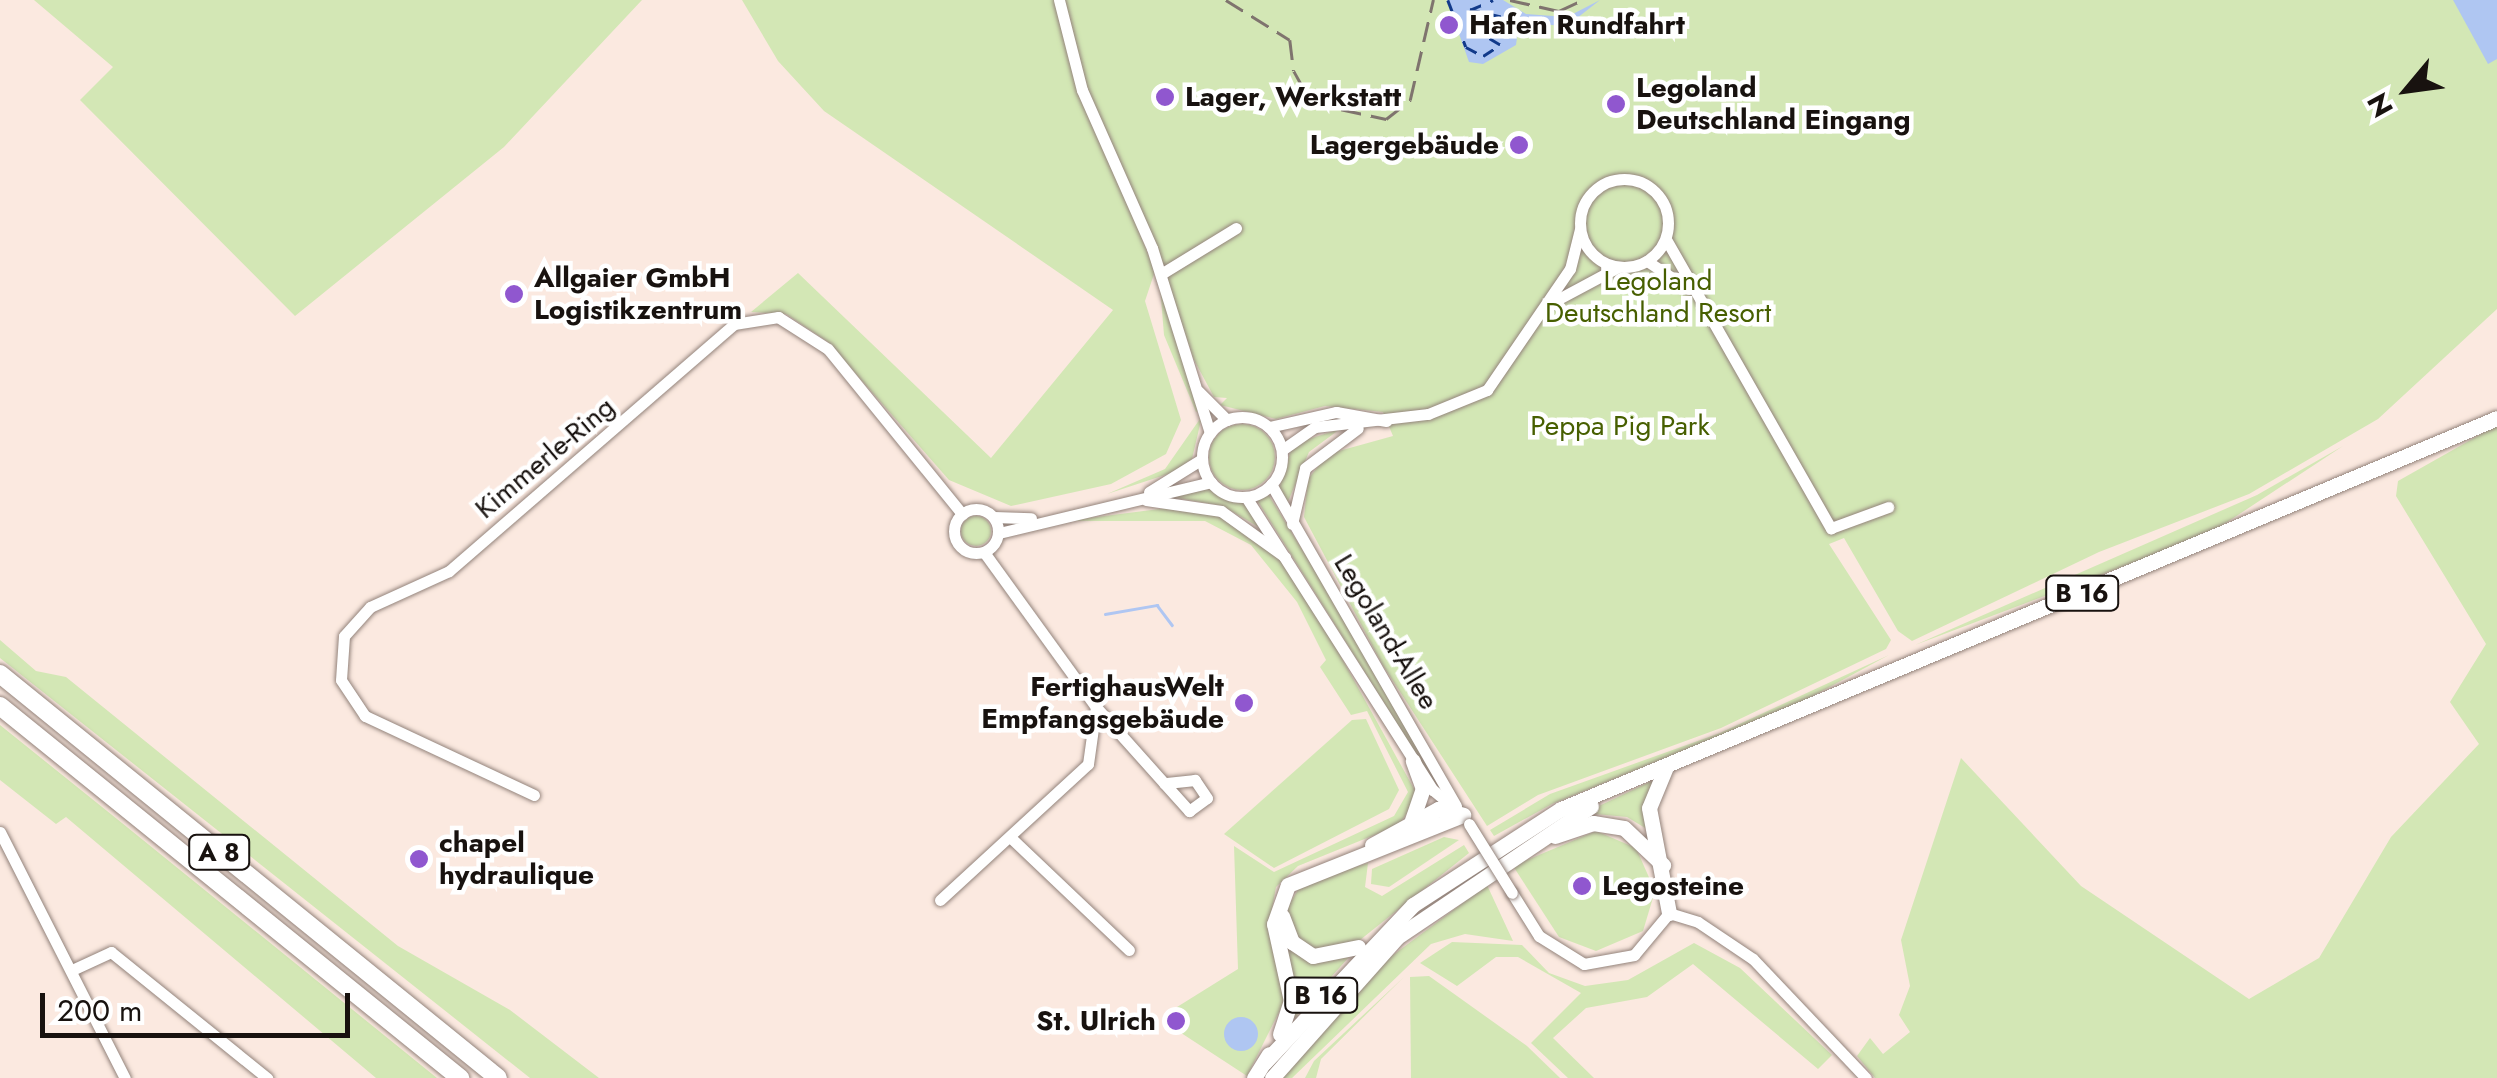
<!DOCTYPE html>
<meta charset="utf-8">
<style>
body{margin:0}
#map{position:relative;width:2497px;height:1078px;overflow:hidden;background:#fbe9e0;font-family:Jost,sans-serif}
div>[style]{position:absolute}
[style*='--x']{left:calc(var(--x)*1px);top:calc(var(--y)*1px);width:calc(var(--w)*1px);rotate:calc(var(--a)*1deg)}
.green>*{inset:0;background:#d3e7b5}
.round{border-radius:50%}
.water>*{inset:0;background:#afc6f2}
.stream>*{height:2.5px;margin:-1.25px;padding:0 1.25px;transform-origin:1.25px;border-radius:1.25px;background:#afc6f2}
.ferry>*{height:2.5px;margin-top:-1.25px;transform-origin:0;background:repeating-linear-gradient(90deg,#123a8a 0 12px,transparent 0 22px)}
.roads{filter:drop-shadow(0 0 2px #93837b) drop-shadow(0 0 2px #93837b)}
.minor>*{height:11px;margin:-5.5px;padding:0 5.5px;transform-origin:5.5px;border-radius:5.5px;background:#fff}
.minor>.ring{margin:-5.5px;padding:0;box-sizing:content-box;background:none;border:11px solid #fff;border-radius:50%}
.major>*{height:15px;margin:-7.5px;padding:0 7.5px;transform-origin:7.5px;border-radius:7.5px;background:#fff}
.highway>*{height:18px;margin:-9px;padding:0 9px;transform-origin:9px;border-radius:9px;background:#fff}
.rail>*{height:2.5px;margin-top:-1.25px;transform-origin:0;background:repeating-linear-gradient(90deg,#7f746e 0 20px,transparent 0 30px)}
.bridges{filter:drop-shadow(0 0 2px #93837b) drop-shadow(0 0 2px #93837b)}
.minor-bridge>*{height:11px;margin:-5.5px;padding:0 5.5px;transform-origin:5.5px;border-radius:5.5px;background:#fff}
.dots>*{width:28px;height:28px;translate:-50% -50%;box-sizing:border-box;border:5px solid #fff;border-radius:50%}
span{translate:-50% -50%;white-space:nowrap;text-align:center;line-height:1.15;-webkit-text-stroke:9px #fff;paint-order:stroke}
.shield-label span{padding:2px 8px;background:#fff;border:2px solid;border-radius:8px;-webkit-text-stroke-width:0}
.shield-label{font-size:25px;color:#18120f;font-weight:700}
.poi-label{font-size:28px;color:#18120f;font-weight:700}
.left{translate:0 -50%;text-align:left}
.right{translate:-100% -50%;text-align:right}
.park-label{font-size:28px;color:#475f00}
.street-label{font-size:28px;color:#18120f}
.north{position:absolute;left:2357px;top:40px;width:100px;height:100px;-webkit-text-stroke:8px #fff;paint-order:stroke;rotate:241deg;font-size:28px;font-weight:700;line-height:40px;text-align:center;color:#18120f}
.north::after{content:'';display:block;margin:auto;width:35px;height:45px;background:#18120f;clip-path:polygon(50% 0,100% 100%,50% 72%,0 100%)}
.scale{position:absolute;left:40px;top:993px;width:310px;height:45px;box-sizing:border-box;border:5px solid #18120f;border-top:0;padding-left:12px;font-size:30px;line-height:35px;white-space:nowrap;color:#18120f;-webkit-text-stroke:8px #fff;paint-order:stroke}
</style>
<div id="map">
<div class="green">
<i style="clip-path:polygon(34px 0,642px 0,504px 147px,295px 316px,80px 100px,113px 67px)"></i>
<i style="clip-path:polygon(742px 0,2497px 0,2497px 309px,2378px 419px,2249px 494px,2099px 552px,1912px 641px,1898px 631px,1844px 538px,1829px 544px,1891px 640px,1886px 649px,1721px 728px,1538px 795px,1487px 826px,1382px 664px,1304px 517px,1308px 479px,1328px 454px,1393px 436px,1383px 412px,1325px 406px,1276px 419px,1220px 405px,1227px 398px,1214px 397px,1193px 358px,1155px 242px,1068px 58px,1155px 271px,1145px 301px,1181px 420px,1166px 454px,1111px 484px,1011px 506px,949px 480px,828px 342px,786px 314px,751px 312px,798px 273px,991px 458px,1113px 310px,824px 111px,778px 61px)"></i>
<i style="clip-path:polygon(1160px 286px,1200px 410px,1196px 412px,1164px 335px)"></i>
<i style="clip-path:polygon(1202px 416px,1192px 459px,1174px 472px,1107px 494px,1165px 469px)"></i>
<i class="round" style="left:1209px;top:424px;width:66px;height:66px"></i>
<i style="clip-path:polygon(2497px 425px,2497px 1078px,1875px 1078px,1857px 1056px,1870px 1038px,1883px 1054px,1910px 1032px,1899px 1015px,1910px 986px,1901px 940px,1961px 758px,2081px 886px,2249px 999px,2319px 958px,2391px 837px,2479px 744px,2450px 702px,2486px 644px,2396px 496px,2398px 481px)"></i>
<i style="clip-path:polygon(1340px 429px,1309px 452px,1287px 504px,1279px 489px,1293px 444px)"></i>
<i style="clip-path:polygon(2343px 446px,2209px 534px,1915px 645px,2257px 495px)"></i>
<i style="clip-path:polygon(1203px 486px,1249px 506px,1272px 535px,1223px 506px,1172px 497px)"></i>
<i style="clip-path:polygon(1268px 494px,1446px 784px,1441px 794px,1257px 500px)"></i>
<i style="clip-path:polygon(1183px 506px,1227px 517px,1293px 570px,1418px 796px,1399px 825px,1298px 866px,1276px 887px,1269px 926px,1285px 1000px,1247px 1076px,1172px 1027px,1169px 1012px,1238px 969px,1234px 846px,1274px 872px,1394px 816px,1408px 792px,1367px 711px,1351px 715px,1320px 667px,1326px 660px,1297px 602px,1251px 545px,1205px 521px,1065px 521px)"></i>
<i class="round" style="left:961px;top:516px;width:30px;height:30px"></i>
<i style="clip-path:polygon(0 640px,36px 671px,66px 677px,398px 946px,510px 1010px,599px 1078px,530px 1078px,0 658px)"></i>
<i style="clip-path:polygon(1889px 655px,1796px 705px,1552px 804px,1494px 836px,1490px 830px,1550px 794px,1720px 733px)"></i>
<i style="clip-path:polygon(1366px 719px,1399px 790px,1389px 809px,1274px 868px,1224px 834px,1352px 720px)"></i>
<i style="clip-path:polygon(0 725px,122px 823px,437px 1078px,376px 1078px,66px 817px,56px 824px,0 780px)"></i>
<i style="clip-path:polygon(1656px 779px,1650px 831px,1627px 817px,1584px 813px)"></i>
<i style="clip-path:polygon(1596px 831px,1636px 848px,1655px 891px,1643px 931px,1596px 951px,1559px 937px,1513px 866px)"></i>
<i style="clip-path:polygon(1444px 837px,1459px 840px,1389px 887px,1371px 884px,1372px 869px)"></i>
<i style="clip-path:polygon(1464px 845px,1469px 853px,1355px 944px,1321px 953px,1300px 943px,1286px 910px,1302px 883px,1368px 863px,1365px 887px,1382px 896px)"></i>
<i style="clip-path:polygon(1487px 885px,1513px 941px,1465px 934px,1431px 944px,1292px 1078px,1278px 1078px,1377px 967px)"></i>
<i style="clip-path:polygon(1280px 929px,1313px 961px,1349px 957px,1291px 1022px)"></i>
<i style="clip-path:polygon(1452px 942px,1522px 945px,1549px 973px,1585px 986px,1628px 980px,1694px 943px,1740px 968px,1832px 1055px,1818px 1069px,1693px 964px,1647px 997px,1586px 1008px,1553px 1038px,1594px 1078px,1568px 1078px,1531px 1043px,1581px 993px,1518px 957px,1496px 957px,1457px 986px,1420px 963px)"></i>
<i style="clip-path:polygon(1429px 976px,1527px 1046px,1560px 1078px,1411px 1078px,1410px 977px)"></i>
<i style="clip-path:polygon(1404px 977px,1321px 1059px,1316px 1078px,1305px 1078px,1314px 1061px)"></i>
</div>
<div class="water">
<i style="clip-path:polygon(1447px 0,1503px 0,1526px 14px,1567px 17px,1600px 0,1567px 26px,1519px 23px,1516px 45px,1483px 64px,1469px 62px)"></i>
<i style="clip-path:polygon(2453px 0,2497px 0,2497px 59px,2488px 64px)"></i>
<i class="round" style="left:1224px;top:1017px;width:34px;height:34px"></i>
</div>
<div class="stream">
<i style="--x:1105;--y:614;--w:53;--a:-9.8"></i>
<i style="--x:1157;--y:605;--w:25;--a:53"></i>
</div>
<div class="ferry">
<i style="--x:1448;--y:0;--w:50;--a:69"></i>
<i style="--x:1466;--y:47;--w:19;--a:28"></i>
<i style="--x:1483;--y:56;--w:20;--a:-33"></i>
<i style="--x:1500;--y:45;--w:23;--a:-149"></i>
<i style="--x:1480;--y:33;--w:26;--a:-37"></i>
<i style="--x:1501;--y:17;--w:32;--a:-167"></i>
<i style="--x:1470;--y:10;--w:25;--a:-23"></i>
</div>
<div class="roads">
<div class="minor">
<i style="--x:1059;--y:0;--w:93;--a:75.7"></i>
<i style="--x:1082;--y:90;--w:173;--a:66.1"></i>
<i style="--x:1152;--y:248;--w:194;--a:72.6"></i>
<i class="ring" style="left:1580px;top:179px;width:77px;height:77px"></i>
<i style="--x:1667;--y:241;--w:331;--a:60.3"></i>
<i style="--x:1831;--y:528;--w:61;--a:-20.2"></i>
<i style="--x:1647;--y:261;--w:50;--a:33.7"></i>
<i style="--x:1161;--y:274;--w:88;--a:-31.5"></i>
<i style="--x:1551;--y:303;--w:76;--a:-28.2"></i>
<i style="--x:1198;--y:391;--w:41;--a:45"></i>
<i class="ring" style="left:1202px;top:417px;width:69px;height:69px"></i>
<i style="--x:1269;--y:427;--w:69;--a:-12.6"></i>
<i style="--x:1336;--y:412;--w:51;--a:10.2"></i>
<i style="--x:1282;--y:450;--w:40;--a:-34.9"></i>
<i style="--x:1315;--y:427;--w:114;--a:-6.6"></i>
<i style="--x:1428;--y:414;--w:64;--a:-22.1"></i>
<i style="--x:1487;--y:390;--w:147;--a:-55.6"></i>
<i style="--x:1570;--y:269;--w:41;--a:-76"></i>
<i style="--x:1271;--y:484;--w:371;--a:60.1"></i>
<i style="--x:1149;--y:492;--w:62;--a:-31.9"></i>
<i style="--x:1246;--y:497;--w:348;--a:57.5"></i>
<i style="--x:1433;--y:790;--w:40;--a:40"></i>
<i style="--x:1146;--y:500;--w:76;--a:8.3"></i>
<i style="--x:1221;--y:511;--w:79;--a:35.7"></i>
<i class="ring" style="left:954px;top:509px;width:33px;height:33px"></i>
<i style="--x:994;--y:517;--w:37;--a:2"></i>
<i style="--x:1292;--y:524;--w:57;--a:-76.9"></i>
<i style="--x:1305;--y:468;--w:66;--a:-37"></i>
<i style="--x:999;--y:533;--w:218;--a:-13.5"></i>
<i style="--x:1096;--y:707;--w:13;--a:48"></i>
<i style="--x:1105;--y:717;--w:89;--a:48.2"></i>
<i style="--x:1164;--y:783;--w:38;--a:48"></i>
<i style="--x:1189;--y:811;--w:22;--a:-36"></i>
<i style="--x:1207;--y:798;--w:22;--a:-124"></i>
<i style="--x:1195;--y:780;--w:31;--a:174"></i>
<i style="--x:534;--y:795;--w:187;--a:-154.9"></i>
<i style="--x:365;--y:716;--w:43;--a:-123.7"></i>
<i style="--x:341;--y:680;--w:44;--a:-86.1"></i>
<i style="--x:344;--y:636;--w:39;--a:-48"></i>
<i style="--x:370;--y:607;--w:87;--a:-24.5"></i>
<i style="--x:449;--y:571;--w:377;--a:-40.9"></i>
<i style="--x:734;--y:324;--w:45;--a:-9"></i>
<i style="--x:778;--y:317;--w:59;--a:32.6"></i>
<i style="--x:828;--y:349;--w:213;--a:50.9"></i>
<i style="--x:0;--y:832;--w:276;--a:63.1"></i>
<i style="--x:1010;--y:837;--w:164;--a:43.5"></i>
<i style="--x:1512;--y:893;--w:51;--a:57.9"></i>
<i style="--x:1539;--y:936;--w:53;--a:31.9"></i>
<i style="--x:1584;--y:964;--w:51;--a:-10.2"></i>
<i style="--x:1634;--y:955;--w:55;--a:-50.2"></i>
<i style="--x:1669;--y:913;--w:30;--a:17"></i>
<i style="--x:1698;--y:922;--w:66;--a:33.9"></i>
<i style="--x:1753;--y:959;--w:164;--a:46.5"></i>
<i style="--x:940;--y:900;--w:201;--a:-42.6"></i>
<i style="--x:1088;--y:764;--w:58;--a:-82"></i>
<i style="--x:1096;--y:707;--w:191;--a:-125.9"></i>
<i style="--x:72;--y:970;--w:43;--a:-24.8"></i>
<i style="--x:111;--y:952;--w:201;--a:38.9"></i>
</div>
<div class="major">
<i style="--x:1666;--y:767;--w:44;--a:112.5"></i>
<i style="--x:1649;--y:808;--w:107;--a:79.2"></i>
<i style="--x:1411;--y:823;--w:36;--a:-71"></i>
<i style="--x:1423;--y:789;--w:30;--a:-110"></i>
<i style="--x:1555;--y:836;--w:40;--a:-18.9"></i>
<i style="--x:1593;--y:823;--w:31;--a:9"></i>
<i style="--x:1624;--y:828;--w:54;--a:43.5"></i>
<i style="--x:1372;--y:845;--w:75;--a:-28.6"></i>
<i style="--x:1438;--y:809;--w:26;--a:13"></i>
<i style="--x:1282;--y:916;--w:28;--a:69"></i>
<i style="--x:1292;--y:942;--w:25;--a:34"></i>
<i style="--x:1313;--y:956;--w:46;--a:-11.3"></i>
<i style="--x:1280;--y:1034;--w:35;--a:-72"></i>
<i style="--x:1291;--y:1001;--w:79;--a:-102.4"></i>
<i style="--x:1274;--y:924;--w:41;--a:-70.3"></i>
<i style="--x:1288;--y:885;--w:188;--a:-21.8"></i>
<i style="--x:1264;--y:1063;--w:217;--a:-46.7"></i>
<i style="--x:1413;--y:905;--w:176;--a:-33"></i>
<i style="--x:1561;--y:809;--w:1014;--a:-22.67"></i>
<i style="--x:1254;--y:1078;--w:28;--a:-58"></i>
<i style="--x:1272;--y:1078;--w:188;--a:-48.4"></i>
<i style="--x:1397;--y:937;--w:234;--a:-34"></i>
</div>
<div class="highway">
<i style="--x:0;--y:674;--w:641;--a:39.05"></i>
<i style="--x:0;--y:706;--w:592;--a:38.96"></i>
</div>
</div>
<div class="rail">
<i style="--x:1226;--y:0;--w:75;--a:32"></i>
<i style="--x:1290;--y:40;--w:31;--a:83"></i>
<i style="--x:1294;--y:71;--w:37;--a:61"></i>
<i style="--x:1312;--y:103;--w:76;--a:12.2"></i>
<i style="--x:1386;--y:119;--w:31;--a:-38"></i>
<i style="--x:1410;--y:100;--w:103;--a:-77"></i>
<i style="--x:1510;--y:0;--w:50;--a:12.7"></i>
<i style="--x:1559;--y:11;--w:26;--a:-25"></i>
</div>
<div class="bridges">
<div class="minor-bridge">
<i style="--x:1469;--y:824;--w:81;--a:58.1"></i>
</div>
</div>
<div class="dots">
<i style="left:1449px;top:25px;background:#9057cf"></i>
<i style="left:1165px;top:97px;background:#9057cf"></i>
<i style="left:1616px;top:104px;background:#9057cf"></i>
<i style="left:1519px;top:145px;background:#9057cf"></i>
<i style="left:514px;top:294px;background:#9057cf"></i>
<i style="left:1244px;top:703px;background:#9057cf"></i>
<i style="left:419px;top:859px;background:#9057cf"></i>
<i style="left:1582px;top:886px;background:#9057cf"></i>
<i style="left:1176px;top:1021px;background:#9057cf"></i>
</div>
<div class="shield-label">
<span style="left:2082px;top:593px">B 16</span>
<span style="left:219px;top:852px">A 8</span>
<span style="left:1321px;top:995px">B 16</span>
</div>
<div class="poi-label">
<span class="left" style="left:1469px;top:25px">Hafen Rundfahrt</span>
<span class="left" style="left:1636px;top:104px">Legoland<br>Deutschland Eingang</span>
<span class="left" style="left:1185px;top:97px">Lager, Werkstatt</span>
<span class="right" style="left:1499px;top:145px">Lagergebäude</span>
<span class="left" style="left:534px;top:294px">Allgaier GmbH<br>Logistikzentrum</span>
<span class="right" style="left:1224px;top:703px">FertighausWelt<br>Empfangsgebäude</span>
<span class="left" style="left:439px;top:859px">chapel<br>hydraulique</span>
<span class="left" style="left:1602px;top:886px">Legosteine</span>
<span class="right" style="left:1156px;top:1021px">St. Ulrich</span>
</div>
<div class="park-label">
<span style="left:1658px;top:297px">Legoland<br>Deutschland Resort</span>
<span style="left:1620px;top:426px">Peppa Pig Park</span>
</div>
<div class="street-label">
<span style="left:545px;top:458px;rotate:-40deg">Kimmerle-Ring</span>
<span style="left:1386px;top:632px;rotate:59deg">Legoland-Allee</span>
</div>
<div class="north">N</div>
<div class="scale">200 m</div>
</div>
